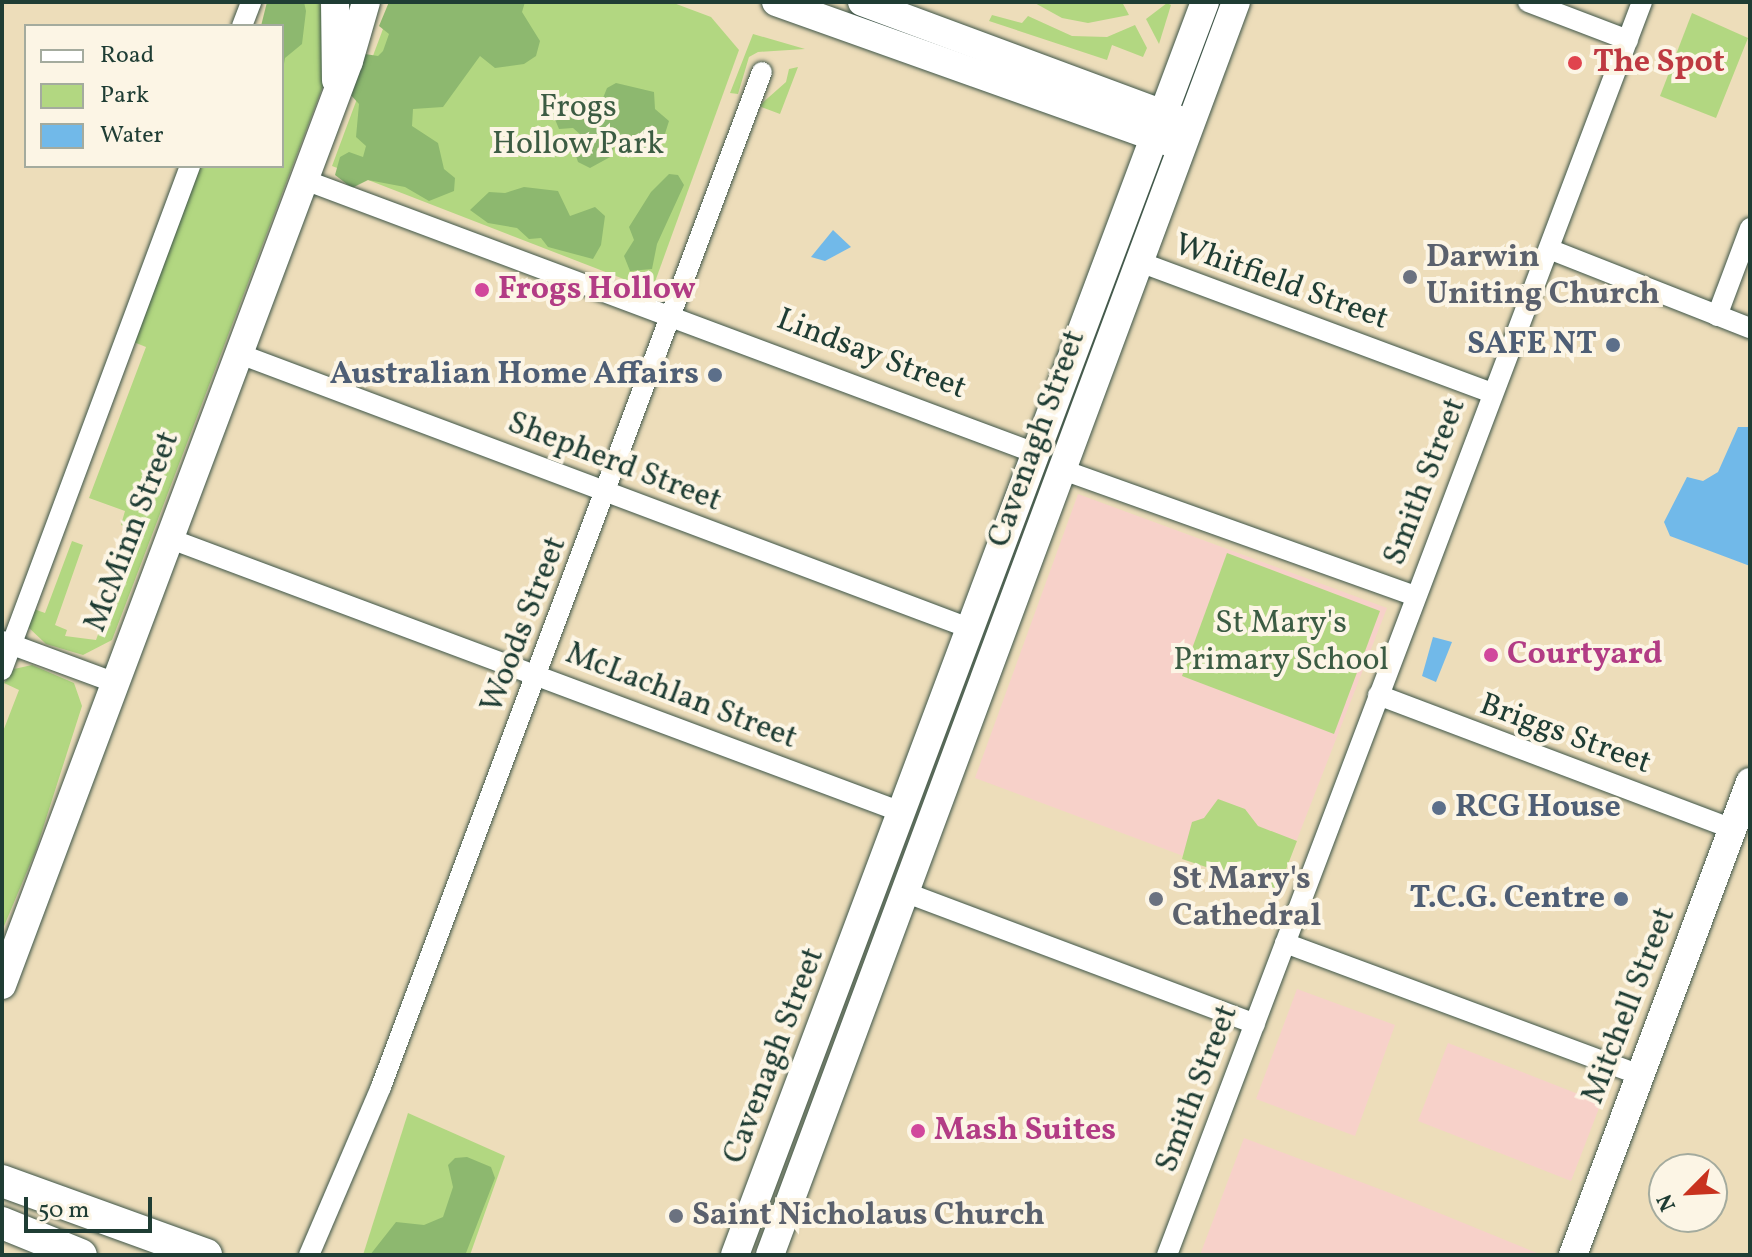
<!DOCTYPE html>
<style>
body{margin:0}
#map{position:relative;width:1752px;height:1257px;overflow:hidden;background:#edddba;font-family:Vollkorn,serif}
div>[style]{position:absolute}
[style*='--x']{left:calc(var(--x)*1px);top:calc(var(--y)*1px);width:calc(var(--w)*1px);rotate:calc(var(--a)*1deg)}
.built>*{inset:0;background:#f7d1c9}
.green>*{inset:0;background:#b2d781}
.forest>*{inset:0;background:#8db86f}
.water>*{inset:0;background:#71b9e9}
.roads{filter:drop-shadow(0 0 2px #3e5548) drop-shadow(0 0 2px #3e5548)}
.street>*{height:20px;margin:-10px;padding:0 10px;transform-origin:10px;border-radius:10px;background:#fff}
.secondary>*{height:28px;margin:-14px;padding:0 14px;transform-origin:14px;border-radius:14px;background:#fff}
.primary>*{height:32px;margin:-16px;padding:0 16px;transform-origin:16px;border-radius:16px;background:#fff}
.dots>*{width:22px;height:22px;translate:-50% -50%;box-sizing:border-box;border:4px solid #fcf5e5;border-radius:50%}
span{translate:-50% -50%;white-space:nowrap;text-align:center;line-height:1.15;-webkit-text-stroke:8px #fcf5e5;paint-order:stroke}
.health-label{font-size:32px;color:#be3a42;font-weight:700}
.left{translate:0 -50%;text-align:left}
.park-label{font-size:32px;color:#3c5c43}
.worship-label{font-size:32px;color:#5b616d;font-weight:700}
.street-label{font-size:32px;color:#1f3d34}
.hotel-label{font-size:32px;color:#b23c85;font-weight:700}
.service-label{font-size:32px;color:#4e5e75;font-weight:700}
.right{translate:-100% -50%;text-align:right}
.frame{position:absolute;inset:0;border:4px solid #1f3d34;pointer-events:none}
.legend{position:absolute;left:24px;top:24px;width:260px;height:144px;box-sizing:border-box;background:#fcf5e5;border:2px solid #a4ab9e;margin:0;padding:10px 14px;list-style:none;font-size:24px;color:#1f3d34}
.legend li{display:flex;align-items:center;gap:16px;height:40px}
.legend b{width:40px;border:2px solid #a4ab9e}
.north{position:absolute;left:1648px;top:1153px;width:80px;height:80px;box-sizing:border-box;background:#fcf5e5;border:2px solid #a4ab9e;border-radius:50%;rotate:246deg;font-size:22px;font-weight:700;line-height:32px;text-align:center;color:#1f3d34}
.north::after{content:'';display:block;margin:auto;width:28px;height:36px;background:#c8321e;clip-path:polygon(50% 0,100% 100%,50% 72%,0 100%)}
.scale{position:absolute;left:24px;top:1197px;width:128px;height:36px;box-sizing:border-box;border:4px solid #1f3d34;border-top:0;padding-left:10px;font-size:24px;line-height:28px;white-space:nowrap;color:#1f3d34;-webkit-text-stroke:6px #fcf5e5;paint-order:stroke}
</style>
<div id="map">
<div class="built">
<i style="clip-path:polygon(1078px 494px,1387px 608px,1277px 891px,975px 778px)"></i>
<i style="clip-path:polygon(1297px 989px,1395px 1025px,1355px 1136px,1256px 1099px)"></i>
<i style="clip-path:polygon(1448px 1043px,1601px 1103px,1571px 1181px,1418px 1121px)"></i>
<i style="clip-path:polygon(1244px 1138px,1390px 1193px,1542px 1255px,1200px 1255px)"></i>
</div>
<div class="green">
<i style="clip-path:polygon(274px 2px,320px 2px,326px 45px,323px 86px,112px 640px,83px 655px,46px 644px,27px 626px,31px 608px,45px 613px,72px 541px,83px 545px,55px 625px,67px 630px,65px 636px,96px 640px,136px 531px,121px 525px,125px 511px,89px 498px,146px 347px,131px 341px,200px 166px,282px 166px,282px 26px)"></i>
<i style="clip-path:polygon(393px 2px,671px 2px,711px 17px,739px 50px,652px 290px,332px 166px)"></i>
<i style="clip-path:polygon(1033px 2px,1122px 2px,1129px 15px,1088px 23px,1062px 18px)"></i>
<i style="clip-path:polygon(1167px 3px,1171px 5px,1159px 44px,1146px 19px)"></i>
<i style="clip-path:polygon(1692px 13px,1748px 38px,1716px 118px,1660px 96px)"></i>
<i style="clip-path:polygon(992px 15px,1022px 23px,1028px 16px,1072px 36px,1107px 37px,1135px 25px,1147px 48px,1143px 57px,1112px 45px,1107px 60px,989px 21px)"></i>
<i style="clip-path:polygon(753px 34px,805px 49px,758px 52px,749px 57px,738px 94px,730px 93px)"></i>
<i style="clip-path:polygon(798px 67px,780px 114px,759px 106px,786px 82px,789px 69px)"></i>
<i style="clip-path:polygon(1227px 553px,1380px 611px,1334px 734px,1182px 676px)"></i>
<i style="clip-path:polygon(32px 665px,74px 683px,82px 706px,36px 850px,2px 931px,2px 734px,19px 690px,4px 683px,14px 669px)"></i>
<i style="clip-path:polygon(1218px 799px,1245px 809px,1258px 826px,1297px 841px,1280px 885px,1272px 889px,1182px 859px,1192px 822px,1204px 818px)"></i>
<i style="clip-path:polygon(408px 1113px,505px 1156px,470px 1255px,363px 1255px)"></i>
</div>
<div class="forest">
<i style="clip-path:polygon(267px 2px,304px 2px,306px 11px,302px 44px,285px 58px,282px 76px,282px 26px,261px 26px)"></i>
<i style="clip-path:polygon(389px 2px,525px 2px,522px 12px,540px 41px,536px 56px,524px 64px,495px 68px,480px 56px,443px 107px,413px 109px,412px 126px,438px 143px,444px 169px,455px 178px,454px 191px,429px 201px,405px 187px,368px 180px,352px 188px,335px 175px,340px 157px,349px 152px,363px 157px,366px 146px,356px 137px,359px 104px,349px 93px,365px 54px,378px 56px,383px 51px,389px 34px,379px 26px)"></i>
<i style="clip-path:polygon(616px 83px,654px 92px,655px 109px,669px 121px,663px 140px,645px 149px,631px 145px,624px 134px,616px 137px,612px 156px,590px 168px,578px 162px,574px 150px,582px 136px,573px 128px,559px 129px,554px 117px,557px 101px,603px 98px,607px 88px)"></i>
<i style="clip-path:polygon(669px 174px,678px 175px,684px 185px,657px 244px,652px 269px,630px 271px,624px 256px,634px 240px,629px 227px,651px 192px)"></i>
<i style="clip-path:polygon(524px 187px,558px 191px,570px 216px,595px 207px,605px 216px,601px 245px,593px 259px,548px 247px,541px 238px,529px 239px,517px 228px,488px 223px,470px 210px,489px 192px,505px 193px)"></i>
<i style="clip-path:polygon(467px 1157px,491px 1167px,495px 1178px,466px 1253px,370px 1255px,396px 1222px,424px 1225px,443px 1217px,453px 1187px,448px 1165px,455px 1158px)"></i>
</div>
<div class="water">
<i style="clip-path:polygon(833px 230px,851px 247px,825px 261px,811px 257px)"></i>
<i style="clip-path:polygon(1738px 427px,1750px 427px,1750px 566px,1670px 536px,1664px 522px,1687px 477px,1703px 481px,1718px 472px)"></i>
<i style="clip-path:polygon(1433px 637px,1452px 642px,1436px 682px,1422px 676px)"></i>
</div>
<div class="roads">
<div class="street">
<i style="--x:1528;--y:2;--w:107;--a:20.8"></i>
<i style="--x:242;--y:26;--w:26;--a:-69"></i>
<i style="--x:302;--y:179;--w:783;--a:20.5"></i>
<i style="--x:1549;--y:249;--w:216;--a:21.5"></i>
<i style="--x:1140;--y:262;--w:376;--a:20.4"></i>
<i style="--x:1717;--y:316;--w:94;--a:-69.4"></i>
<i style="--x:237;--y:353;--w:782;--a:20.59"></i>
<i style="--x:1063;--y:470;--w:374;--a:19.7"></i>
<i style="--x:168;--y:538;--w:786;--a:20.49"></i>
<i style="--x:2;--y:641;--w:118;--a:20.3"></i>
<i style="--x:2;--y:670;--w:538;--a:-69.54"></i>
<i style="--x:1378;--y:695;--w:379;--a:20.7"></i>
<i style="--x:904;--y:892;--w:375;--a:20.6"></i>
<i style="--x:1285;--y:943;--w:379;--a:20.4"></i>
<i style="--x:309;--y:1255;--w:183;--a:-66.8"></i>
<i style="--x:381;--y:1087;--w:1084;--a:-69.43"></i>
<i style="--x:1167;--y:1255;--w:1340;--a:-69.24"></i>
</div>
<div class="secondary">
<i style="--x:335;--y:2;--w:78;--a:89.3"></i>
<i style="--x:776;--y:2;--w:418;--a:19.6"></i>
<i style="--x:862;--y:2;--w:339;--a:20.4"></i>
<i style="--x:2;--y:985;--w:987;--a:-69.42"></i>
<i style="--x:349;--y:61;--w:61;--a:-73.9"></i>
<i style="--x:735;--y:1255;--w:1338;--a:-69.44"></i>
<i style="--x:770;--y:1255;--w:1337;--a:-69.6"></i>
<i style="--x:1573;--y:1255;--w:505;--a:-69.48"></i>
</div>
<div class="primary">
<i style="--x:2;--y:1181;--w:217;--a:19.9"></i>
<i style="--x:2;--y:1223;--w:85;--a:22.1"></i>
</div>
</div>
<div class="dots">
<i style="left:1575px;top:63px;background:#e0444e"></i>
<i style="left:1410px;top:277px;background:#6b7280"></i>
<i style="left:482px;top:290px;background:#d1479c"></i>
<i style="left:1613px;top:345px;background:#5c6f8a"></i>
<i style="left:715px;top:375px;background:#5c6f8a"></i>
<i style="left:1491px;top:655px;background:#d1479c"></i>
<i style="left:1439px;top:808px;background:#5c6f8a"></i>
<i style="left:1156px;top:899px;background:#6b7280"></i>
<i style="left:1621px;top:899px;background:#5c6f8a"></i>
<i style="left:918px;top:1131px;background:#d1479c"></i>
<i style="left:676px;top:1216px;background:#6b7280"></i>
</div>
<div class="health-label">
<span class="left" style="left:1593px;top:63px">The Spot</span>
</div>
<div class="park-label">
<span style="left:578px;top:127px">Frogs<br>Hollow Park</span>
<span style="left:1281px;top:643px">St Mary's<br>Primary School</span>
</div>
<div class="worship-label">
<span class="left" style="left:1426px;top:277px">Darwin<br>Uniting Church</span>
<span class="left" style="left:1172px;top:899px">St Mary's<br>Cathedral</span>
<span class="left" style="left:692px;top:1216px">Saint Nicholaus Church</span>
</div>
<div class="street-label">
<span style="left:1281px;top:283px;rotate:20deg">Whitfield Street</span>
<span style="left:871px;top:355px;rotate:21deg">Lindsay Street</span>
<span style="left:1038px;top:439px;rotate:-70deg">Cavenagh Street</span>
<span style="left:614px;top:463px;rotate:21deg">Shepherd Street</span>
<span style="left:1426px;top:482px;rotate:-69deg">Smith Street</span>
<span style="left:133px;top:532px;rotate:-69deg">McMinn Street</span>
<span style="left:525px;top:625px;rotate:-69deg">Woods Street</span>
<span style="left:681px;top:697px;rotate:21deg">McLachlan Street</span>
<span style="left:1565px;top:735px;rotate:20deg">Briggs Street</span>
<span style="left:1630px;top:1006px;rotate:-69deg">Mitchell Street</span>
<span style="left:775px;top:1056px;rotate:-69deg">Cavenagh Street</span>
<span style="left:1198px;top:1089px;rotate:-69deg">Smith Street</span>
</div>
<div class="hotel-label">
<span class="left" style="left:498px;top:290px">Frogs Hollow</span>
<span class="left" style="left:1507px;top:655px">Courtyard</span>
<span class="left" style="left:934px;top:1131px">Mash Suites</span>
</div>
<div class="service-label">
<span class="right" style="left:1597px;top:345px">SAFE NT</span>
<span class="right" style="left:699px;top:375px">Australian Home Affairs</span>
<span class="left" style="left:1455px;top:808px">RCG House</span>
<span class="right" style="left:1605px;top:899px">T.C.G. Centre</span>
</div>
<div class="frame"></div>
<ul class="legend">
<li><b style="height:10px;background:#fff"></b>Road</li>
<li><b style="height:22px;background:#b2d781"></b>Park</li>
<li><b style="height:22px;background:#71b9e9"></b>Water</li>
</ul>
<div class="north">N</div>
<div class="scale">50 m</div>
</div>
